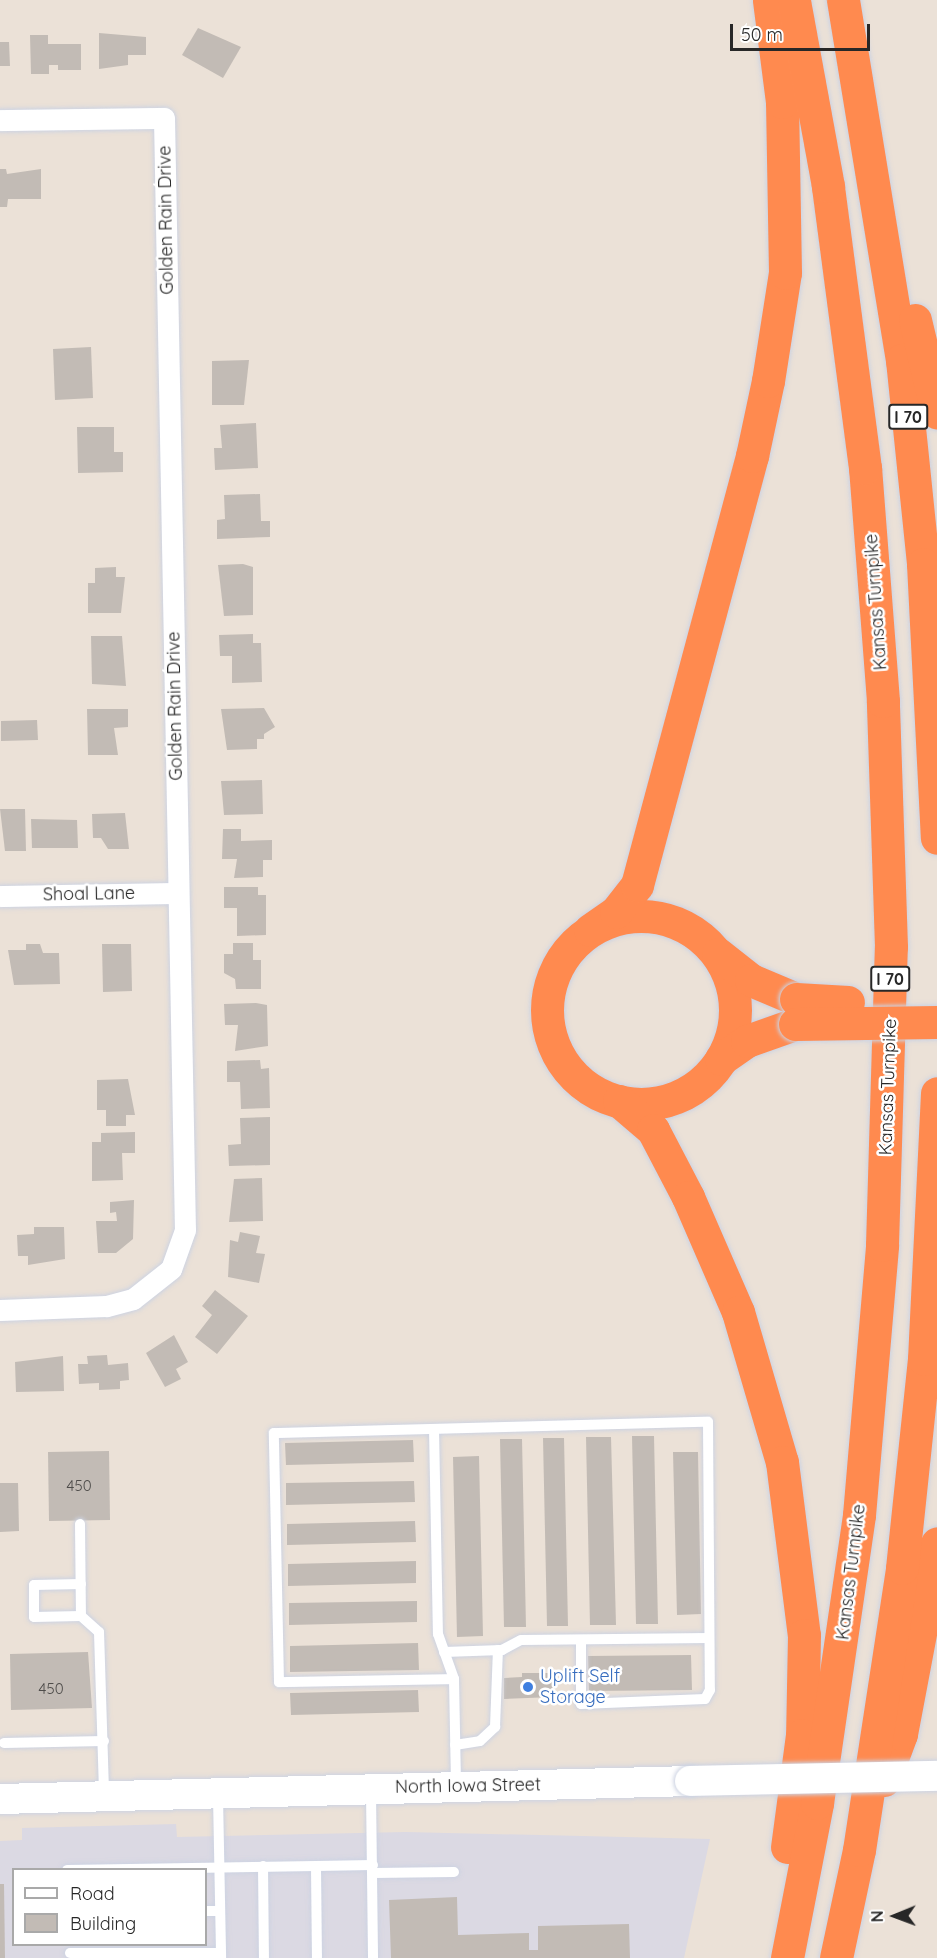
<!DOCTYPE html>
<style>
body{margin:0}
#map{position:relative;width:937px;height:1958px;overflow:hidden;background:#ebe1d7;font-family:Quicksand,sans-serif}
div>[style]{position:absolute}
[style*='--x']{left:calc(var(--x)*1px);top:calc(var(--y)*1px);width:calc(var(--w)*1px);rotate:calc(var(--a)*1deg)}
.industrial>*{inset:0;background:#dbd9e3}
.building>*{inset:0;background:#c2bbb5}
.roads{filter:drop-shadow(0 0 2px #cdd3e2) drop-shadow(0 0 2px #cdd3e2)}
.lane>*{height:10px;margin:-5px;padding:0 5px;transform-origin:5px;border-radius:5px;background:#fff}
.street>*{height:21px;margin:-10.5px;padding:0 10.5px;transform-origin:10.5px;border-radius:10.5px;background:#fff}
.secondary>*{height:30px;margin:-15px;padding:0 15px;transform-origin:15px;border-radius:15px;background:#fff}
.highway>*{height:33px;margin:-16.5px;padding:0 16.5px;transform-origin:16.5px;border-radius:16.5px;background:#ff8a4f}
.highway>.ring{margin:-16.5px;padding:0;box-sizing:content-box;background:none;border:33px solid #ff8a4f;border-radius:50%}
.bridges{filter:drop-shadow(0 0 2px #cdd3e2) drop-shadow(0 0 2px #cdd3e2)}
.secondary-bridge>*{height:30px;margin:-15px;padding:0 15px;transform-origin:15px;border-radius:15px;background:#fff}
.highway-bridge>*{height:33px;margin:-16.5px;padding:0 16.5px;transform-origin:16.5px;border-radius:16.5px;background:#ff8a4f}
.dots>*{width:16px;height:16px;translate:-50% -50%;box-sizing:border-box;border:3px solid #fff;border-radius:50%}
span{translate:-50% -50%;white-space:nowrap;text-align:center;line-height:1.15;-webkit-text-stroke:5px #fff;paint-order:stroke}
.number-label{font-size:15px;color:#4e4c4a}
.number-label span{-webkit-text-stroke-width:0}
.shield-label span{padding:2px 4px;background:#fff;border:2px solid;border-radius:4px;-webkit-text-stroke-width:0}
.shield-label{font-size:16px;color:#272727;font-weight:700}
.street-label{font-size:18px;color:#272727}
.shop-label{font-size:18px;color:#366cbe}
.left{translate:0 -50%;text-align:left}
.legend{position:absolute;left:12px;top:1868px;width:195px;height:78px;box-sizing:border-box;background:#fff;border:2px solid #a9a9a9;margin:0;padding:8px 10px;list-style:none;font-size:18px;color:#272727}
.legend li{display:flex;align-items:center;gap:12px;height:30px}
.legend b{width:30px;border:2px solid #a9a9a9}
.north{position:absolute;left:865px;top:1886px;width:60px;height:60px;-webkit-text-stroke:4px #fff;paint-order:stroke;rotate:269deg;font-size:16px;font-weight:700;line-height:24px;text-align:center;color:#272727}
.north::after{content:'';display:block;margin:auto;width:21px;height:27px;background:#272727;clip-path:polygon(50% 0,100% 100%,50% 72%,0 100%)}
.scale{position:absolute;left:730px;top:24px;width:140px;height:27px;box-sizing:border-box;border:3px solid #272727;border-top:0;padding-left:8px;font-size:18px;line-height:21px;white-space:nowrap;color:#272727;-webkit-text-stroke:4px #fff;paint-order:stroke}
</style>
<div id="map">
<div class="industrial">
<i style="clip-path:polygon(evenodd,176px 1824px,177px 1837px,406px 1832px,710px 1839px,684px 1958px,0 1958px,0 1841px,22px 1840px,22px 1828px,176px 1824px,14px 1870px,206px 1870px,206px 1944px,14px 1944px,14px 1870px)"></i>
</div>
<div class="building">
<i style="clip-path:polygon(198px 28px,241px 47px,223px 78px,182px 55px)"></i>
<i style="clip-path:polygon(99px 33px,146px 37px,146px 55px,128px 55px,128px 65px,99px 69px)"></i>
<i style="clip-path:polygon(30px 35px,48px 35px,48px 44px,81px 44px,81px 70px,58px 70px,58px 65px,49px 65px,49px 74px,31px 74px)"></i>
<i style="clip-path:polygon(0 42px,9px 42px,10px 66px,0 66px)"></i>
<i style="clip-path:polygon(0 169px,6px 169px,7px 174px,41px 169px,41px 199px,8px 199px,7px 207px,0 207px)"></i>
<i style="clip-path:polygon(91px 347px,93px 398px,55px 400px,53px 349px)"></i>
<i style="clip-path:polygon(249px 360px,244px 405px,212px 405px,212px 361px)"></i>
<i style="clip-path:polygon(256px 423px,258px 468px,215px 470px,214px 448px,222px 448px,220px 425px)"></i>
<i style="clip-path:polygon(77px 427px,114px 427px,114px 452px,123px 452px,123px 472px,78px 473px)"></i>
<i style="clip-path:polygon(260px 494px,261px 521px,270px 521px,270px 537px,217px 539px,217px 520px,225px 519px,224px 495px)"></i>
<i style="clip-path:polygon(243px 564px,253px 567px,253px 615px,224px 616px,218px 565px)"></i>
<i style="clip-path:polygon(116px 567px,116px 577px,125px 577px,121px 613px,88px 613px,88px 583px,95px 583px,95px 568px)"></i>
<i style="clip-path:polygon(253px 634px,253px 643px,261px 643px,262px 682px,232px 683px,232px 656px,220px 656px,219px 635px)"></i>
<i style="clip-path:polygon(91px 636px,122px 636px,126px 686px,92px 684px)"></i>
<i style="clip-path:polygon(264px 708px,275px 727px,264px 734px,264px 739px,257px 739px,257px 749px,227px 750px,221px 709px)"></i>
<i style="clip-path:polygon(87px 709px,128px 709px,128px 727px,114px 728px,118px 755px,88px 755px)"></i>
<i style="clip-path:polygon(37px 720px,38px 740px,1px 741px,1px 721px)"></i>
<i style="clip-path:polygon(262px 780px,263px 814px,224px 815px,221px 781px)"></i>
<i style="clip-path:polygon(0 809px,25px 809px,26px 851px,5px 851px)"></i>
<i style="clip-path:polygon(125px 813px,129px 849px,108px 849px,101px 838px,93px 838px,92px 814px)"></i>
<i style="clip-path:polygon(31px 819px,77px 820px,78px 848px,32px 848px)"></i>
<i style="clip-path:polygon(223px 829px,241px 829px,241px 841px,272px 840px,272px 860px,263px 860px,263px 877px,234px 878px,237px 859px,222px 859px)"></i>
<i style="clip-path:polygon(224px 887px,258px 887px,258px 895px,266px 895px,266px 935px,237px 936px,237px 908px,224px 908px)"></i>
<i style="clip-path:polygon(233px 943px,253px 943px,253px 960px,261px 960px,261px 989px,236px 989px,235px 979px,224px 973px,224px 954px,233px 954px)"></i>
<i style="clip-path:polygon(26px 944px,40px 944px,43px 953px,59px 953px,60px 984px,14px 985px,8px 950px,26px 950px)"></i>
<i style="clip-path:polygon(102px 944px,131px 944px,132px 991px,103px 992px)"></i>
<i style="clip-path:polygon(256px 1003px,267px 1005px,268px 1046px,235px 1051px,238px 1025px,225px 1025px,224px 1004px)"></i>
<i style="clip-path:polygon(260px 1060px,261px 1069px,269px 1068px,270px 1108px,241px 1109px,240px 1082px,227px 1082px,227px 1061px)"></i>
<i style="clip-path:polygon(128px 1079px,135px 1115px,126px 1115px,126px 1126px,106px 1126px,106px 1110px,97px 1110px,97px 1080px)"></i>
<i style="clip-path:polygon(270px 1117px,270px 1165px,229px 1166px,228px 1145px,241px 1144px,240px 1118px)"></i>
<i style="clip-path:polygon(135px 1132px,135px 1153px,122px 1153px,123px 1180px,92px 1181px,92px 1142px,101px 1142px,101px 1133px)"></i>
<i style="clip-path:polygon(262px 1178px,263px 1221px,229px 1222px,234px 1179px)"></i>
<i style="clip-path:polygon(134px 1200px,133px 1239px,116px 1253px,98px 1253px,96px 1221px,117px 1221px,116px 1212px,110px 1213px,110px 1202px)"></i>
<i style="clip-path:polygon(34px 1227px,64px 1227px,65px 1259px,28px 1265px,28px 1256px,18px 1256px,17px 1235px,34px 1234px)"></i>
<i style="clip-path:polygon(240px 1232px,260px 1236px,256px 1253px,265px 1254px,259px 1283px,228px 1277px,230px 1240px,238px 1242px)"></i>
<i style="clip-path:polygon(215px 1290px,248px 1316px,217px 1354px,195px 1337px,212px 1315px,202px 1306px)"></i>
<i style="clip-path:polygon(174px 1335px,188px 1362px,176px 1369px,181px 1379px,165px 1387px,146px 1353px)"></i>
<i style="clip-path:polygon(107px 1355px,108px 1365px,128px 1363px,129px 1380px,120px 1381px,120px 1389px,99px 1390px,99px 1383px,79px 1384px,78px 1364px,88px 1364px,87px 1356px)"></i>
<i style="clip-path:polygon(63px 1356px,64px 1391px,16px 1392px,15px 1362px)"></i>
<i style="clip-path:polygon(632px 1436px,654px 1436px,658px 1624px,636px 1624px)"></i>
<i style="clip-path:polygon(586px 1437px,611px 1437px,616px 1625px,590px 1625px)"></i>
<i style="clip-path:polygon(543px 1438px,564px 1438px,568px 1626px,547px 1626px)"></i>
<i style="clip-path:polygon(500px 1439px,522px 1439px,526px 1627px,504px 1627px)"></i>
<i style="clip-path:polygon(413px 1440px,414px 1462px,286px 1465px,285px 1443px)"></i>
<i style="clip-path:polygon(109px 1451px,110px 1520px,49px 1521px,48px 1452px)"></i>
<i style="clip-path:polygon(673px 1452px,698px 1452px,701px 1614px,677px 1615px)"></i>
<i style="clip-path:polygon(479px 1456px,483px 1636px,457px 1637px,453px 1457px)"></i>
<i style="clip-path:polygon(414px 1481px,415px 1502px,286px 1505px,286px 1483px)"></i>
<i style="clip-path:polygon(0 1483px,18px 1483px,19px 1531px,0 1532px)"></i>
<i style="clip-path:polygon(415px 1521px,416px 1542px,287px 1545px,287px 1524px)"></i>
<i style="clip-path:polygon(416px 1561px,416px 1583px,288px 1586px,288px 1564px)"></i>
<i style="clip-path:polygon(417px 1601px,417px 1622px,289px 1625px,289px 1603px)"></i>
<i style="clip-path:polygon(418px 1643px,419px 1670px,290px 1672px,290px 1646px)"></i>
<i style="clip-path:polygon(88px 1652px,92px 1708px,11px 1710px,10px 1654px)"></i>
<i style="clip-path:polygon(691px 1655px,692px 1690px,589px 1691px,588px 1656px)"></i>
<i style="clip-path:polygon(522px 1673px,553px 1673px,553px 1697px,504px 1699px,504px 1678px,522px 1677px)"></i>
<i style="clip-path:polygon(418px 1690px,419px 1712px,291px 1715px,290px 1693px)"></i>
<i style="clip-path:polygon(0 1884px,4px 1884px,5px 1958px,0 1958px)"></i>
<i style="clip-path:polygon(457px 1897px,458px 1935px,529px 1933px,529px 1950px,538px 1950px,538px 1926px,629px 1924px,630px 1958px,391px 1958px,389px 1900px)"></i>
</div>
<div class="roads">
<div class="lane">
<i style="--x:434;--y:1429;--w:205;--a:88.9"></i>
<i style="--x:438;--y:1634;--w:48;--a:70.4"></i>
<i style="--x:454;--y:1679;--w:107;--a:88.9"></i>
<i style="--x:80;--y:1524;--w:92;--a:89.4"></i>
<i style="--x:81;--y:1584;--w:47;--a:178.8"></i>
<i style="--x:34;--y:1585;--w:32;--a:90"></i>
<i style="--x:34;--y:1617;--w:47;--a:-1.2"></i>
<i style="--x:81;--y:1616;--w:24;--a:42"></i>
<i style="--x:99;--y:1632;--w:161;--a:88.2"></i>
<i style="--x:444;--y:1652;--w:58;--a:-2"></i>
<i style="--x:502;--y:1650;--w:21;--a:-28"></i>
<i style="--x:521;--y:1640;--w:188;--a:-0.6"></i>
<i style="--x:454;--y:1679;--w:175;--a:179"></i>
<i style="--x:279;--y:1682;--w:249;--a:-91.2"></i>
<i style="--x:274;--y:1433;--w:434;--a:-1.5"></i>
<i style="--x:708;--y:1422;--w:268;--a:89.6"></i>
<i style="--x:710;--y:1690;--w:10;--a:119"></i>
<i style="--x:705;--y:1699;--w:124;--a:177.7"></i>
<i style="--x:581;--y:1704;--w:64;--a:-90"></i>
<i style="--x:4;--y:1743;--w:100;--a:-1.1"></i>
<i style="--x:455;--y:1745;--w:25;--a:-9"></i>
<i style="--x:480;--y:1741;--w:21;--a:-43"></i>
<i style="--x:495;--y:1727;--w:77;--a:-87.8"></i>
<i style="--x:371;--y:1792;--w:166;--a:89.3"></i>
<i style="--x:218;--y:1796;--w:162;--a:88.9"></i>
<i style="--x:263;--y:1866;--w:92;--a:89.4"></i>
<i style="--x:316;--y:1866;--w:57;--a:-1"></i>
<i style="--x:67;--y:1870;--w:249;--a:-0.9"></i>
<i style="--x:316;--y:1866;--w:92;--a:89.4"></i>
<i style="--x:373;--y:1873;--w:81;--a:-0.7"></i>
<i style="--x:206;--y:1911;--w:14;--a:0"></i>
<i style="--x:70;--y:1953;--w:151;--a:0"></i>
</div>
<div class="street">
<i style="--x:0;--y:120;--w:164;--a:-0.7"></i>
<i style="--x:164;--y:118;--w:1112;--a:88.92"></i>
<i style="--x:185;--y:1230;--w:41;--a:109.7"></i>
<i style="--x:171;--y:1269;--w:48;--a:141.7"></i>
<i style="--x:133;--y:1299;--w:28;--a:165"></i>
<i style="--x:106;--y:1306;--w:106;--a:177.8"></i>
<i style="--x:0;--y:896;--w:178;--a:-1"></i>
</div>
<div class="secondary">
<i style="--x:0;--y:1799;--w:690;--a:-1.49"></i>
</div>
<div class="highway">
<i style="--x:843;--y:0;--w:365;--a:80.7"></i>
<i style="--x:902;--y:360;--w:205;--a:84.1"></i>
<i style="--x:923;--y:564;--w:274;--a:87.1"></i>
<i style="--x:915;--y:320;--w:95;--a:76.6"></i>
<i class="ring" style="left:547px;top:916px;width:155px;height:155px"></i>
<i style="--x:590;--y:930;--w:32;--a:-35"></i>
<i style="--x:616;--y:912;--w:34;--a:-52"></i>
<i style="--x:637;--y:885;--w:444;--a:-75"></i>
<i style="--x:752;--y:456;--w:77;--a:-78"></i>
<i style="--x:768;--y:381;--w:109;--a:-81.1"></i>
<i style="--x:785;--y:273;--w:171;--a:-91"></i>
<i style="--x:782;--y:102;--w:103;--a:-97.3"></i>
<i style="--x:718;--y:954;--w:42;--a:38.2"></i>
<i style="--x:751;--y:980;--w:49;--a:22.9"></i>
<i style="--x:721;--y:1059;--w:32;--a:-35"></i>
<i style="--x:747;--y:1041;--w:51;--a:-19.5"></i>
<i style="--x:619;--y:1101;--w:45;--a:40.5"></i>
<i style="--x:653;--y:1130;--w:76;--a:62.4"></i>
<i style="--x:688;--y:1197;--w:125;--a:66.5"></i>
<i style="--x:738;--y:1312;--w:156;--a:73.7"></i>
<i style="--x:782;--y:1462;--w:174;--a:82.8"></i>
<i style="--x:804;--y:1635;--w:100;--a:91.1"></i>
<i style="--x:802;--y:1735;--w:113;--a:97.6"></i>
<i style="--x:884;--y:1780;--w:49;--a:-69.7"></i>
<i style="--x:901;--y:1734;--w:194;--a:-79.3"></i>
<i style="--x:787;--y:1958;--w:158;--a:-79"></i>
<i style="--x:817;--y:1803;--w:291;--a:-81.7"></i>
<i style="--x:859;--y:1515;--w:271;--a:-85.1"></i>
<i style="--x:882;--y:1245;--w:298;--a:-88.3"></i>
<i style="--x:891;--y:947;--w:246;--a:-91.9"></i>
<i style="--x:883;--y:701;--w:234;--a:-94.4"></i>
<i style="--x:865;--y:468;--w:284;--a:-97.5"></i>
<i style="--x:828;--y:186;--w:189;--a:-100.4"></i>
<i style="--x:836;--y:1958;--w:110;--a:-78"></i>
<i style="--x:859;--y:1850;--w:285;--a:-81.3"></i>
<i style="--x:902;--y:1568;--w:210;--a:-84"></i>
<i style="--x:924;--y:1359;--w:266;--a:-87.2"></i>
</div>
</div>
<div class="bridges">
<div class="secondary-bridge">
<i style="--x:690;--y:1781;--w:247;--a:-1.2"></i>
</div>
<div class="highway-bridge">
<i style="--x:796;--y:999;--w:52;--a:3.3"></i>
<i style="--x:795;--y:1024;--w:142;--a:-0.8"></i>
</div>
</div>
<div class="dots">
<i style="left:528px;top:1687px;background:#3f7fe0"></i>
</div>
<div class="number-label">
<span style="left:79px;top:1486px">450</span>
<span style="left:51px;top:1689px">450</span>
</div>
<div class="shield-label">
<span style="left:908px;top:417px">I 70</span>
<span style="left:890px;top:979px">I 70</span>
</div>
<div class="street-label">
<span style="left:166px;top:220px;rotate:-91deg">Golden Rain Drive</span>
<span style="left:876px;top:602px;rotate:-94deg">Kansas Turnpike</span>
<span style="left:175px;top:706px;rotate:-91deg">Golden Rain Drive</span>
<span style="left:89px;top:894px;rotate:-1deg">Shoal Lane</span>
<span style="left:888px;top:1087px;rotate:-88deg">Kansas Turnpike</span>
<span style="left:851px;top:1572px;rotate:-83deg">Kansas Turnpike</span>
<span style="left:468px;top:1786px;rotate:-1deg">North Iowa Street</span>
</div>
<div class="shop-label">
<span class="left" style="left:540px;top:1687px">Uplift Self<br>Storage</span>
</div>
<ul class="legend">
<li><b style="height:8px;background:#fff"></b>Road</li>
<li><b style="height:16px;background:#c2bbb5"></b>Building</li>
</ul>
<div class="north">N</div>
<div class="scale">50 m</div>
</div>
